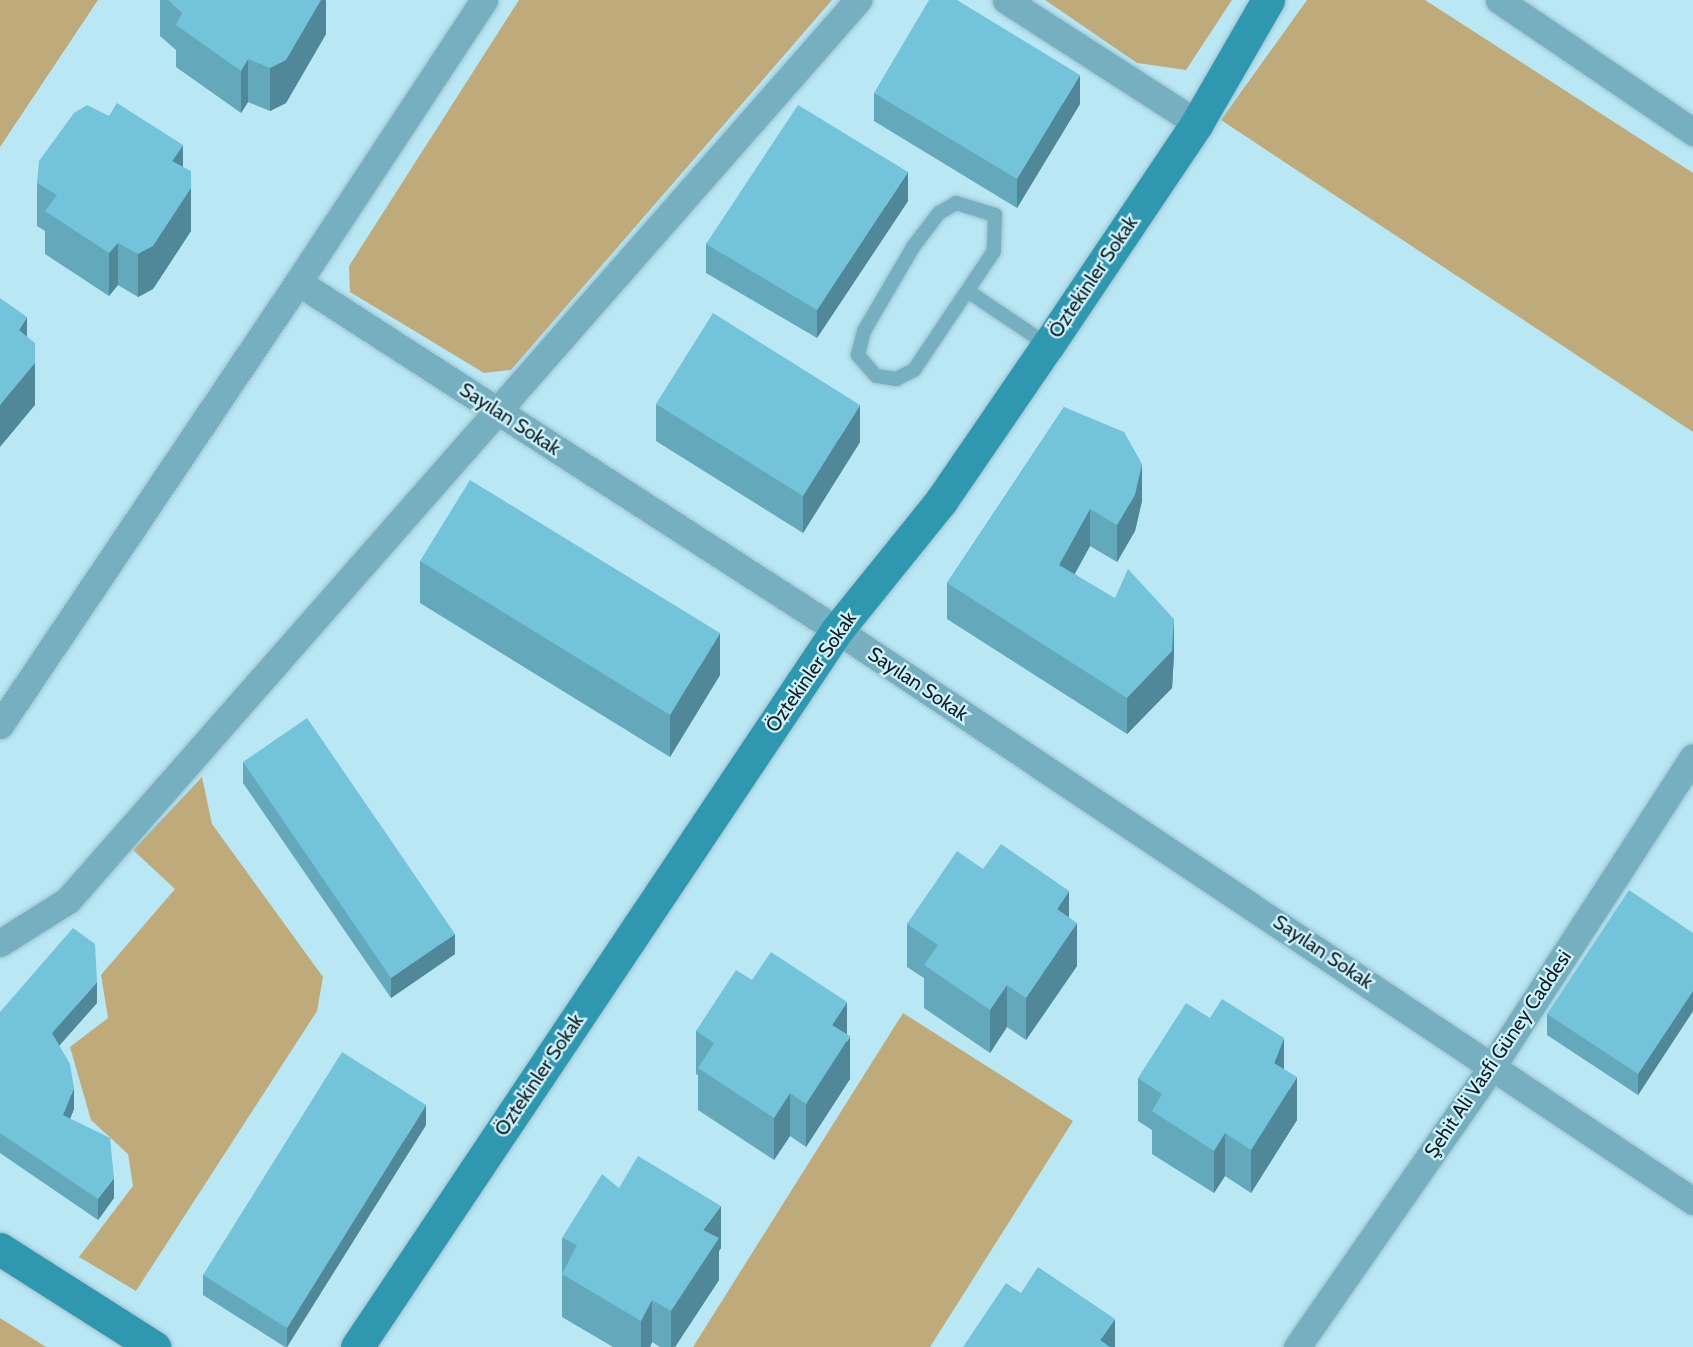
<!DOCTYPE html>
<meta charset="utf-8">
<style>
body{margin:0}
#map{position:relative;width:1693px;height:1347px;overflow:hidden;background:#bae7f4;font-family:Cabin,sans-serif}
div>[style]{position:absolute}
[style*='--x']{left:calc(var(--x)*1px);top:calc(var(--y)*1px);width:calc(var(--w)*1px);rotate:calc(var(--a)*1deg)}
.green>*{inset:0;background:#bfaa7b}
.roads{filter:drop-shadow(0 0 2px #9ac2ce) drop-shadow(0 0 2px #9ac2ce)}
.lane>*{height:14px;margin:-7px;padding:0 7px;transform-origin:7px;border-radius:7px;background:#75afc0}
.street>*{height:27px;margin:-13.5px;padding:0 13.5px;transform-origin:13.5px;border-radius:13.5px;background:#75afc0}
.secondary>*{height:33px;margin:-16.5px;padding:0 16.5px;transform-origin:16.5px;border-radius:16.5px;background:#3097b0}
.wall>*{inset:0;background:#63a8bb}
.shaded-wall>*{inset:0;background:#508899}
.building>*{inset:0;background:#73c3da}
span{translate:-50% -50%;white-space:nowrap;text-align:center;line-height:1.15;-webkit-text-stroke:4.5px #cff2fd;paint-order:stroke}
.street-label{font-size:20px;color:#0b1c20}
</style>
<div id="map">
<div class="green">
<i style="clip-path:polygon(0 0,98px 0,0 147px)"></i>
<i style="clip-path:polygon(519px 0,832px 0,511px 370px,484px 373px,350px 292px,349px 266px)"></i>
<i style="clip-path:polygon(1045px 0,1232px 0,1186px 70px,1137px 63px)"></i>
<i style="clip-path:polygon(1307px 0,1425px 0,1693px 173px,1693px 432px,1221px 120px)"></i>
<i style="clip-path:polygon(202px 777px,212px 824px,323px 977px,317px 1011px,136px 1291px,79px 1257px,133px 1186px,128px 1154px,91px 1120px,70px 1047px,108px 1018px,101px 975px,175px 889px,133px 850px)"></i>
<i style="clip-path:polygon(903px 1013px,1073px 1121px,930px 1347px,693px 1347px)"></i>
<i style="clip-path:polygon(0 1318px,46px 1347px,0 1347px)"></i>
</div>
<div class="roads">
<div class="lane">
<i style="--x:956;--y:203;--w:41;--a:17.1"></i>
<i style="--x:995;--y:215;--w:36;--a:92"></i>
<i style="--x:994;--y:251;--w:143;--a:123.9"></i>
<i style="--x:914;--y:370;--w:20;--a:153"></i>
<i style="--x:896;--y:379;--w:20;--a:-171"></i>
<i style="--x:876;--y:376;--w:28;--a:-131"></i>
<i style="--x:858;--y:355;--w:25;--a:-76"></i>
<i style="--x:864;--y:331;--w:97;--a:-59.7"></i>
<i style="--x:913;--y:247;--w:43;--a:-52.6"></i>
<i style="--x:939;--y:213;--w:20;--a:-30"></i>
<i style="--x:969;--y:292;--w:95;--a:33.9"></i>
</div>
<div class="street">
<i style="--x:484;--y:0;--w:338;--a:123.4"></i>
<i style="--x:298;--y:282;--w:642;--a:32.85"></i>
<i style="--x:837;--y:630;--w:1029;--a:33.71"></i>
<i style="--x:1006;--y:0;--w:227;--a:32.8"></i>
<i style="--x:1499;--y:0;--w:235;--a:34.2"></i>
<i style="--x:0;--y:725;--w:534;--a:-56.07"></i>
<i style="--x:0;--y:943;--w:80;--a:-32.3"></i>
<i style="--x:68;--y:900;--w:1198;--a:-48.72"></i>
<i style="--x:1297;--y:1347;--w:343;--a:-55.2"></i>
<i style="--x:1493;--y:1065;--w:367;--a:-57"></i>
</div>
<div class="secondary">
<i style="--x:0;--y:1249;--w:183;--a:32.5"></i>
<i style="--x:357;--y:1347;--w:863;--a:-56.2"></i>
<i style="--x:837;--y:630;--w:166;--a:-51.1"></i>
<i style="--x:941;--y:501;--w:189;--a:-55.6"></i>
<i style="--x:1048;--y:345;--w:267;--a:-56.1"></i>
<i style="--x:1197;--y:123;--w:142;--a:-60"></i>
</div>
</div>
<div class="wall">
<i style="clip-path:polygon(160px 0,326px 0,326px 34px,286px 103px,270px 111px,248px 102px,241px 113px,176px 67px,176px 50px,160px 36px)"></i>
<i style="clip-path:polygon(874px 93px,1080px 104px,1017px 208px,874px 121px)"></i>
<i style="clip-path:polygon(183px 167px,191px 231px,153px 289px,138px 297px,118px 285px,109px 296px,45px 254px,45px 231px,37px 226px,37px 183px)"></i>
<i style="clip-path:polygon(908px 201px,817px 338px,706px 273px,706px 244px)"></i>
<i style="clip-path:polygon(656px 404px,860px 442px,803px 533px,656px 441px)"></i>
<i style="clip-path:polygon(1064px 407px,1142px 501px,1135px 531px,1117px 562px,1090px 546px,1075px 574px,1174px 655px,1172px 688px,1127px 734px,947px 619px,947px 583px)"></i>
<i style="clip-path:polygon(420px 561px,720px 675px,670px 757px,420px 603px)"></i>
<i style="clip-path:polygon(243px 762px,455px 954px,391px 998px,243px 783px)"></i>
<i style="clip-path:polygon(983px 869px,1069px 918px,1077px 966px,1026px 1040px,1007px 1027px,990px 1053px,924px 1008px,924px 978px,907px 967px,907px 924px)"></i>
<i style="clip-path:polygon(1693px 933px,1693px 1011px,1638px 1095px,1547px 1035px,1547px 1014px)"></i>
<i style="clip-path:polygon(752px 980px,847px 1034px,850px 1079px,806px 1147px,790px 1136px,774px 1160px,698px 1110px,698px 1075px,696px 1074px,696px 1031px)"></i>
<i style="clip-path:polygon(97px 1003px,59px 1045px,74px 1109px,70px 1119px,114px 1198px,98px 1220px,0 1153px,0 1012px)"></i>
<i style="clip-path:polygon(1284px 1069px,1297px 1120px,1251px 1193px,1225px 1176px,1214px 1193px,1152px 1154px,1152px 1130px,1138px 1121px,1138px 1078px)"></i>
<i style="clip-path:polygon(426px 1125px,287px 1347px,285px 1347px,203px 1295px,203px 1275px)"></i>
<i style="clip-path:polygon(619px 1188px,721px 1248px,719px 1251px,719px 1280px,675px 1347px,660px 1347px,652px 1342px,650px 1347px,613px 1347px,562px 1317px,562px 1238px)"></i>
</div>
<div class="shaded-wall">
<i style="clip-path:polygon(321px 0,326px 0,326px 34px,286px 103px,270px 111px,270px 68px)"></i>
<i style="clip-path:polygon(248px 59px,248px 102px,241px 113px,241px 71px)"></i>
<i style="clip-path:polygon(1080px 75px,1080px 104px,1017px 208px,1017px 179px)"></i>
<i style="clip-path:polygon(183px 145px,183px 187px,172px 161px)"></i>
<i style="clip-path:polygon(191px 171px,191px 231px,153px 289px,138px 297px,138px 254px)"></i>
<i style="clip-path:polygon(908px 172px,908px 201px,817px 338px,817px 310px)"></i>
<i style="clip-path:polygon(118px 243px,118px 285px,109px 296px,109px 253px)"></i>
<i style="clip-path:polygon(27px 317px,27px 359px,19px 330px)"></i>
<i style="clip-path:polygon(35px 343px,35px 405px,0 447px,0 405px)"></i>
<i style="clip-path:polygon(860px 405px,860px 442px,803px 533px,803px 496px)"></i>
<i style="clip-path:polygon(1142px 464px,1142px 501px,1135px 531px,1117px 562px,1117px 525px)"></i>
<i style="clip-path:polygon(1090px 509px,1090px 546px,1059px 601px,1059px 565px)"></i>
<i style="clip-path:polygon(1174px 619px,1174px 655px,1172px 688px,1127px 734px,1127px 698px)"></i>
<i style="clip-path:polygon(720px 633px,720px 675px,670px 757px,670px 715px)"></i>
<i style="clip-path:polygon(1069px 891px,1069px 933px,1057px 909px)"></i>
<i style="clip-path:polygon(1077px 923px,1077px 966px,1026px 1040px,1026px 998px)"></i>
<i style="clip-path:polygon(455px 934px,455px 954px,391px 998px,391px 978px)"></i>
<i style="clip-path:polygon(97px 982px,97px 1003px,52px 1054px,52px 1033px)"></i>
<i style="clip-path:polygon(1007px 985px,1007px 1027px,990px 1053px,990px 1010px)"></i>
<i style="clip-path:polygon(1693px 991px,1693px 1011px,1638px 1095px,1638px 1074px)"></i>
<i style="clip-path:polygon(847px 1002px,847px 1042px,850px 1036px,850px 1079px,806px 1147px,806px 1104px,832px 1025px)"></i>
<i style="clip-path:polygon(1284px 1038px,1284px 1080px,1274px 1063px)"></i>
<i style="clip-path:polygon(1297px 1077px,1297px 1120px,1251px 1193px,1251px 1150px)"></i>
<i style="clip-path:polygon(74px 1088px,74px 1109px,63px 1136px,63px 1115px)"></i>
<i style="clip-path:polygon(790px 1093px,790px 1136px,774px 1160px,774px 1118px)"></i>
<i style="clip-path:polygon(426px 1105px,426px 1125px,287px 1347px,287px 1328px)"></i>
<i style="clip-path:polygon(1225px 1133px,1225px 1176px,1214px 1193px,1214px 1151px)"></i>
<i style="clip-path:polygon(114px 1178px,114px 1198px,98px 1220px,98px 1199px)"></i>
<i style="clip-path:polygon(721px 1206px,721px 1248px,719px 1251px,719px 1280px,675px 1347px,671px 1347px,671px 1311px,703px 1230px)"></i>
<i style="clip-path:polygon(652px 1300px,652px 1342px,650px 1347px,641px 1347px,641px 1321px)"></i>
<i style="clip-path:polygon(1115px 1319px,1115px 1347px,1100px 1347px,1100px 1340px)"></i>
</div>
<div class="building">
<i style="clip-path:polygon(168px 0,321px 0,286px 60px,270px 68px,248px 59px,241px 71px,176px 25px,182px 13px)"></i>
<i style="clip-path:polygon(929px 0,957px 0,1080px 75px,1017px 179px,874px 93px)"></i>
<i style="clip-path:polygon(117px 103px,183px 145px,172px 161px,191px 171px,191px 188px,153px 246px,138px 254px,118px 243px,109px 253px,45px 211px,57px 195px,37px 183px,39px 161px,74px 113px,87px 105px,109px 116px)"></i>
<i style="clip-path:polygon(798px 105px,908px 172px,817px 310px,706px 244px)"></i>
<i style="clip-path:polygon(0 298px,27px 317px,19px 330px,35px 343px,35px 363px,0 405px)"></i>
<i style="clip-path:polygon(713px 313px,860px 405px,803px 496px,656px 404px)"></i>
<i style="clip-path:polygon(1064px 407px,1124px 432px,1142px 464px,1135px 495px,1117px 525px,1090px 509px,1059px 565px,1115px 598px,1128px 569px,1174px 619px,1172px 651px,1127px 698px,947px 583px)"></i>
<i style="clip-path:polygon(470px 480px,720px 633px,670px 715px,420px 561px)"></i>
<i style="clip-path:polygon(307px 718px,455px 934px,391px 978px,243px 762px)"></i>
<i style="clip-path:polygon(1001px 844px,1069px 891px,1057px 909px,1077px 923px,1026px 998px,1007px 985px,990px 1010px,924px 965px,938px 945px,907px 924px,957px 851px,983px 869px)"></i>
<i style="clip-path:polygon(1629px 890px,1693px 933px,1693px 991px,1638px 1074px,1547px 1014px)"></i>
<i style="clip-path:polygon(73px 928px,95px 944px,97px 982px,52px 1033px,70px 1064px,74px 1088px,63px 1115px,110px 1138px,114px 1178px,98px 1199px,0 1133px,0 1012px)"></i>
<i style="clip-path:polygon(771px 952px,847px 1002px,832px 1025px,850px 1036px,806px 1104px,790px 1093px,774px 1118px,698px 1068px,714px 1043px,696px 1031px,736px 970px,752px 980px)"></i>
<i style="clip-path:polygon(1222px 999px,1284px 1038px,1274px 1063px,1297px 1077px,1251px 1150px,1225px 1133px,1214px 1151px,1152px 1111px,1162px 1094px,1138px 1078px,1186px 1003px,1210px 1018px)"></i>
<i style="clip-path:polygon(342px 1052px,426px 1105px,287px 1328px,203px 1275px)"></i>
<i style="clip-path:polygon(638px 1156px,721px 1206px,703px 1230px,719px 1238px,671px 1311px,652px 1300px,641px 1321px,562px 1274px,577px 1245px,562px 1238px,602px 1174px,619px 1188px)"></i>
<i style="clip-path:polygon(1038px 1267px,1115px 1319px,1100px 1340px,1110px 1347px,963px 1347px,1006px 1283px,1021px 1293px)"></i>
</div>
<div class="street-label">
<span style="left:1093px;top:277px;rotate:-56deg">Öztekinler Sokak</span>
<span style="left:510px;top:419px;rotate:33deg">Sayılan Sokak</span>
<span style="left:811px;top:672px;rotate:-55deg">Öztekinler Sokak</span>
<span style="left:918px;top:684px;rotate:34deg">Sayılan Sokak</span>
<span style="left:1323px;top:952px;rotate:34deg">Sayılan Sokak</span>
<span style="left:1498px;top:1054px;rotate:-56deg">Şehit Ali Vasfi Güney Caddesi</span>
<span style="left:539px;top:1075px;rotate:-56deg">Öztekinler Sokak</span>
</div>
</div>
